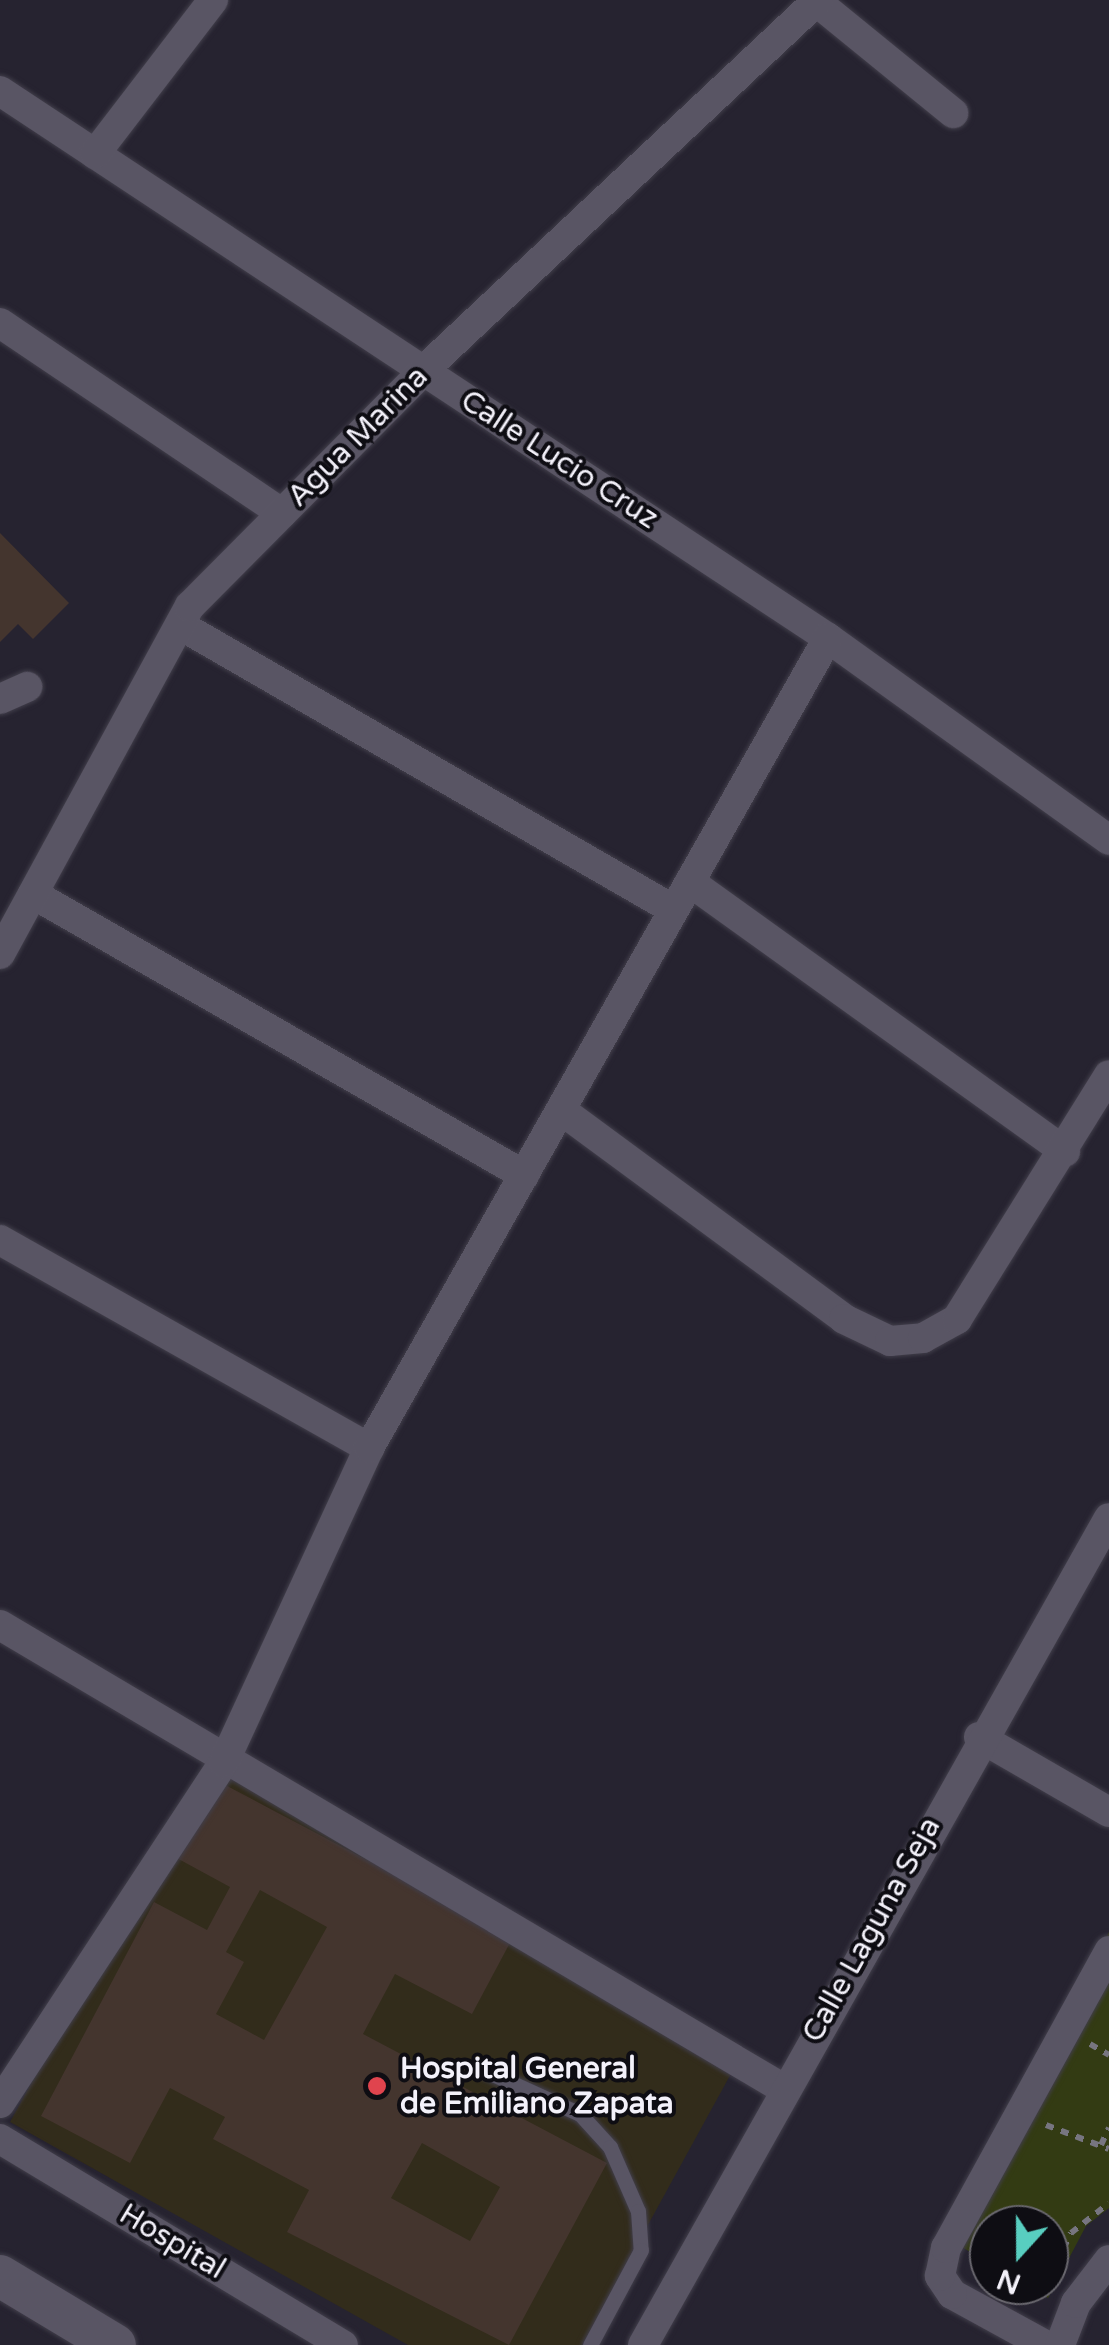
<!DOCTYPE html>
<style>
body{margin:0}
#map{position:relative;width:1109px;height:2345px;overflow:hidden;background:#262330;font-family:"Varela Round",sans-serif}
div>[style]{position:absolute}
[style*='--x']{left:calc(var(--x)*1px);top:calc(var(--y)*1px);width:calc(var(--w)*1px);rotate:calc(var(--a)*1deg)}
.medical>*{inset:0;background:#322c1b}
.green>*{inset:0;background:#333b13}
.building>*{inset:0;background:#44352e}
.path>*{height:6px;margin-top:-3px;transform-origin:0;background:repeating-linear-gradient(90deg,#777580 0 8px,transparent 0 16px)}
.roads{filter:drop-shadow(0 0 2px #413e4a) drop-shadow(0 0 2px #413e4a)}
.lane>*{height:15px;margin:-7.5px;padding:0 7.5px;transform-origin:7.5px;border-radius:7.5px;background:#595564}
.street>*{height:30px;margin:-15px;padding:0 15px;transform-origin:15px;border-radius:15px;background:#595564}
.secondary>*{height:42px;margin:-21px;padding:0 21px;transform-origin:21px;border-radius:21px;background:#595564}
.dots>*{width:28px;height:28px;translate:-50% -50%;box-sizing:border-box;border:5px solid #0e0d13;border-radius:50%}
span{translate:-50% -50%;white-space:nowrap;text-align:center;line-height:1.15;-webkit-text-stroke:8px #0e0d13;paint-order:stroke}
.street-label{font-size:30px;color:#f3f1fa}
.poi-label{font-size:30px;color:#f3f1fa;font-weight:700}
.left{translate:0 -50%;text-align:left}
.north{position:absolute;left:969px;top:2205px;width:100px;height:100px;box-sizing:border-box;background:#0e0d13;border:2px solid #6a686f;border-radius:50%;rotate:201deg;font-size:28px;font-weight:700;line-height:40px;text-align:center;color:#f3f1fa}
.north::after{content:'';display:block;margin:auto;width:35px;height:45px;background:#58cec0;clip-path:polygon(50% 0,100% 100%,50% 72%,0 100%)}
</style>
<div id="map">
<div class="medical">
<i style="clip-path:polygon(206px 1765px,744px 2050px,582px 2345px,408px 2345px,10px 2122px)"></i>
</div>
<div class="green">
<i style="clip-path:polygon(1109px 1932px,1109px 2208px,1086px 2226px,1048px 2298px,1026px 2285px,1049px 2285px,1049px 2225px,989px 2225px,989px 2263px,941px 2235px)"></i>
</div>
<div class="building">
<i style="clip-path:polygon(0 533px,69px 603px,33px 639px,18px 624px,0 642px)"></i>
<i style="clip-path:polygon(evenodd,214px 1779px,513px 1937px,472px 2014px,395px 1974px,363px 2034px,607px 2163px,509px 2345px,287px 2232px,309px 2190px,213px 2139px,225px 2117px,170px 2088px,130px 2163px,41px 2116px,154px 1902px,207px 1930px,230px 1887px,173px 1856px,214px 1779px,260px 1890px,327px 1927px,264px 2040px,216px 2014px,244px 1962px,226px 1952px,260px 1890px,214px 1779px,422px 2143px,500px 2187px,470px 2241px,391px 2198px,422px 2143px)"></i>
</div>
<div class="path">
<i style="--x:1090;--y:2044;--w:22;--a:30"></i>
<i style="--x:1046;--y:2125;--w:67;--a:20.9"></i>
<i style="--x:1101;--y:2145;--w:19;--a:-65"></i>
<i style="--x:1049;--y:2277;--w:49;--a:-63.4"></i>
<i style="--x:1071;--y:2233;--w:48;--a:-38.3"></i>
</div>
<div class="roads">
<div class="lane">
<i style="--x:486;--y:2071;--w:103;--a:24.6"></i>
<i style="--x:580;--y:2114;--w:45;--a:47.7"></i>
<i style="--x:610;--y:2147;--w:70;--a:66.4"></i>
<i style="--x:638;--y:2211;--w:39;--a:86"></i>
<i style="--x:641;--y:2250;--w:108;--a:118.2"></i>
</div>
<div class="street">
<i style="--x:817;--y:2;--w:176;--a:39.2"></i>
<i style="--x:0;--y:91;--w:992;--a:33.45"></i>
<i style="--x:828;--y:638;--w:346;--a:35.7"></i>
<i style="--x:95;--y:154;--w:194;--a:-52.5"></i>
<i style="--x:0;--y:323;--w:340;--a:34"></i>
<i style="--x:180;--y:625;--w:570;--a:29.98"></i>
<i style="--x:0;--y:699;--w:30;--a:-24"></i>
<i style="--x:690;--y:882;--w:462;--a:35.7"></i>
<i style="--x:33;--y:894;--w:566;--a:29.78"></i>
<i style="--x:0;--y:954;--w:396;--a:-61.4"></i>
<i style="--x:190;--y:606;--w:332;--a:-45.2"></i>
<i style="--x:424;--y:370;--w:540;--a:-43.2"></i>
<i style="--x:561;--y:1110;--w:352;--a:36.4"></i>
<i style="--x:844;--y:1319;--w:51;--a:25.6"></i>
<i style="--x:890;--y:1341;--w:33;--a:-5"></i>
<i style="--x:923;--y:1338;--w:39;--a:-29"></i>
<i style="--x:957;--y:1319;--w:287;--a:-58.1"></i>
<i style="--x:0;--y:1240;--w:424;--a:29.4"></i>
<i style="--x:0;--y:1625;--w:911;--a:30.62"></i>
<i style="--x:979;--y:1737;--w:150;--a:30"></i>
<i style="--x:0;--y:2103;--w:408;--a:-56.7"></i>
<i style="--x:224;--y:1762;--w:346;--a:-65.2"></i>
<i style="--x:369;--y:1448;--w:931;--a:-60.46"></i>
<i style="--x:0;--y:2139;--w:400;--a:31"></i>
<i style="--x:643;--y:2345;--w:949;--a:-60.6"></i>
<i style="--x:1045;--y:2345;--w:106;--a:-151.3"></i>
<i style="--x:952;--y:2294;--w:22;--a:-124"></i>
<i style="--x:940;--y:2276;--w:29;--a:-78"></i>
<i style="--x:946;--y:2248;--w:339;--a:-61.2"></i>
<i style="--x:1060;--y:2345;--w:45;--a:-69.1"></i>
<i style="--x:1076;--y:2303;--w:54;--a:-52.5"></i>
</div>
<div class="secondary">
<i style="--x:0;--y:2276;--w:134;--a:31"></i>
</div>
</div>
<div class="dots">
<i style="left:377px;top:2086px;background:#e0444e"></i>
</div>
<div class="street-label">
<span style="left:358px;top:437px;rotate:-45deg">Agua Marina</span>
<span style="left:559px;top:460px;rotate:33deg">Calle Lucio Cruz</span>
<span style="left:872px;top:1930px;rotate:-61deg">Calle Laguna Seja</span>
<span style="left:172px;top:2242px;rotate:31deg">Hospital</span>
</div>
<div class="poi-label">
<span class="left" style="left:400px;top:2086px">Hospital General<br>de Emiliano Zapata</span>
</div>
<div class="north">N</div>
</div>
